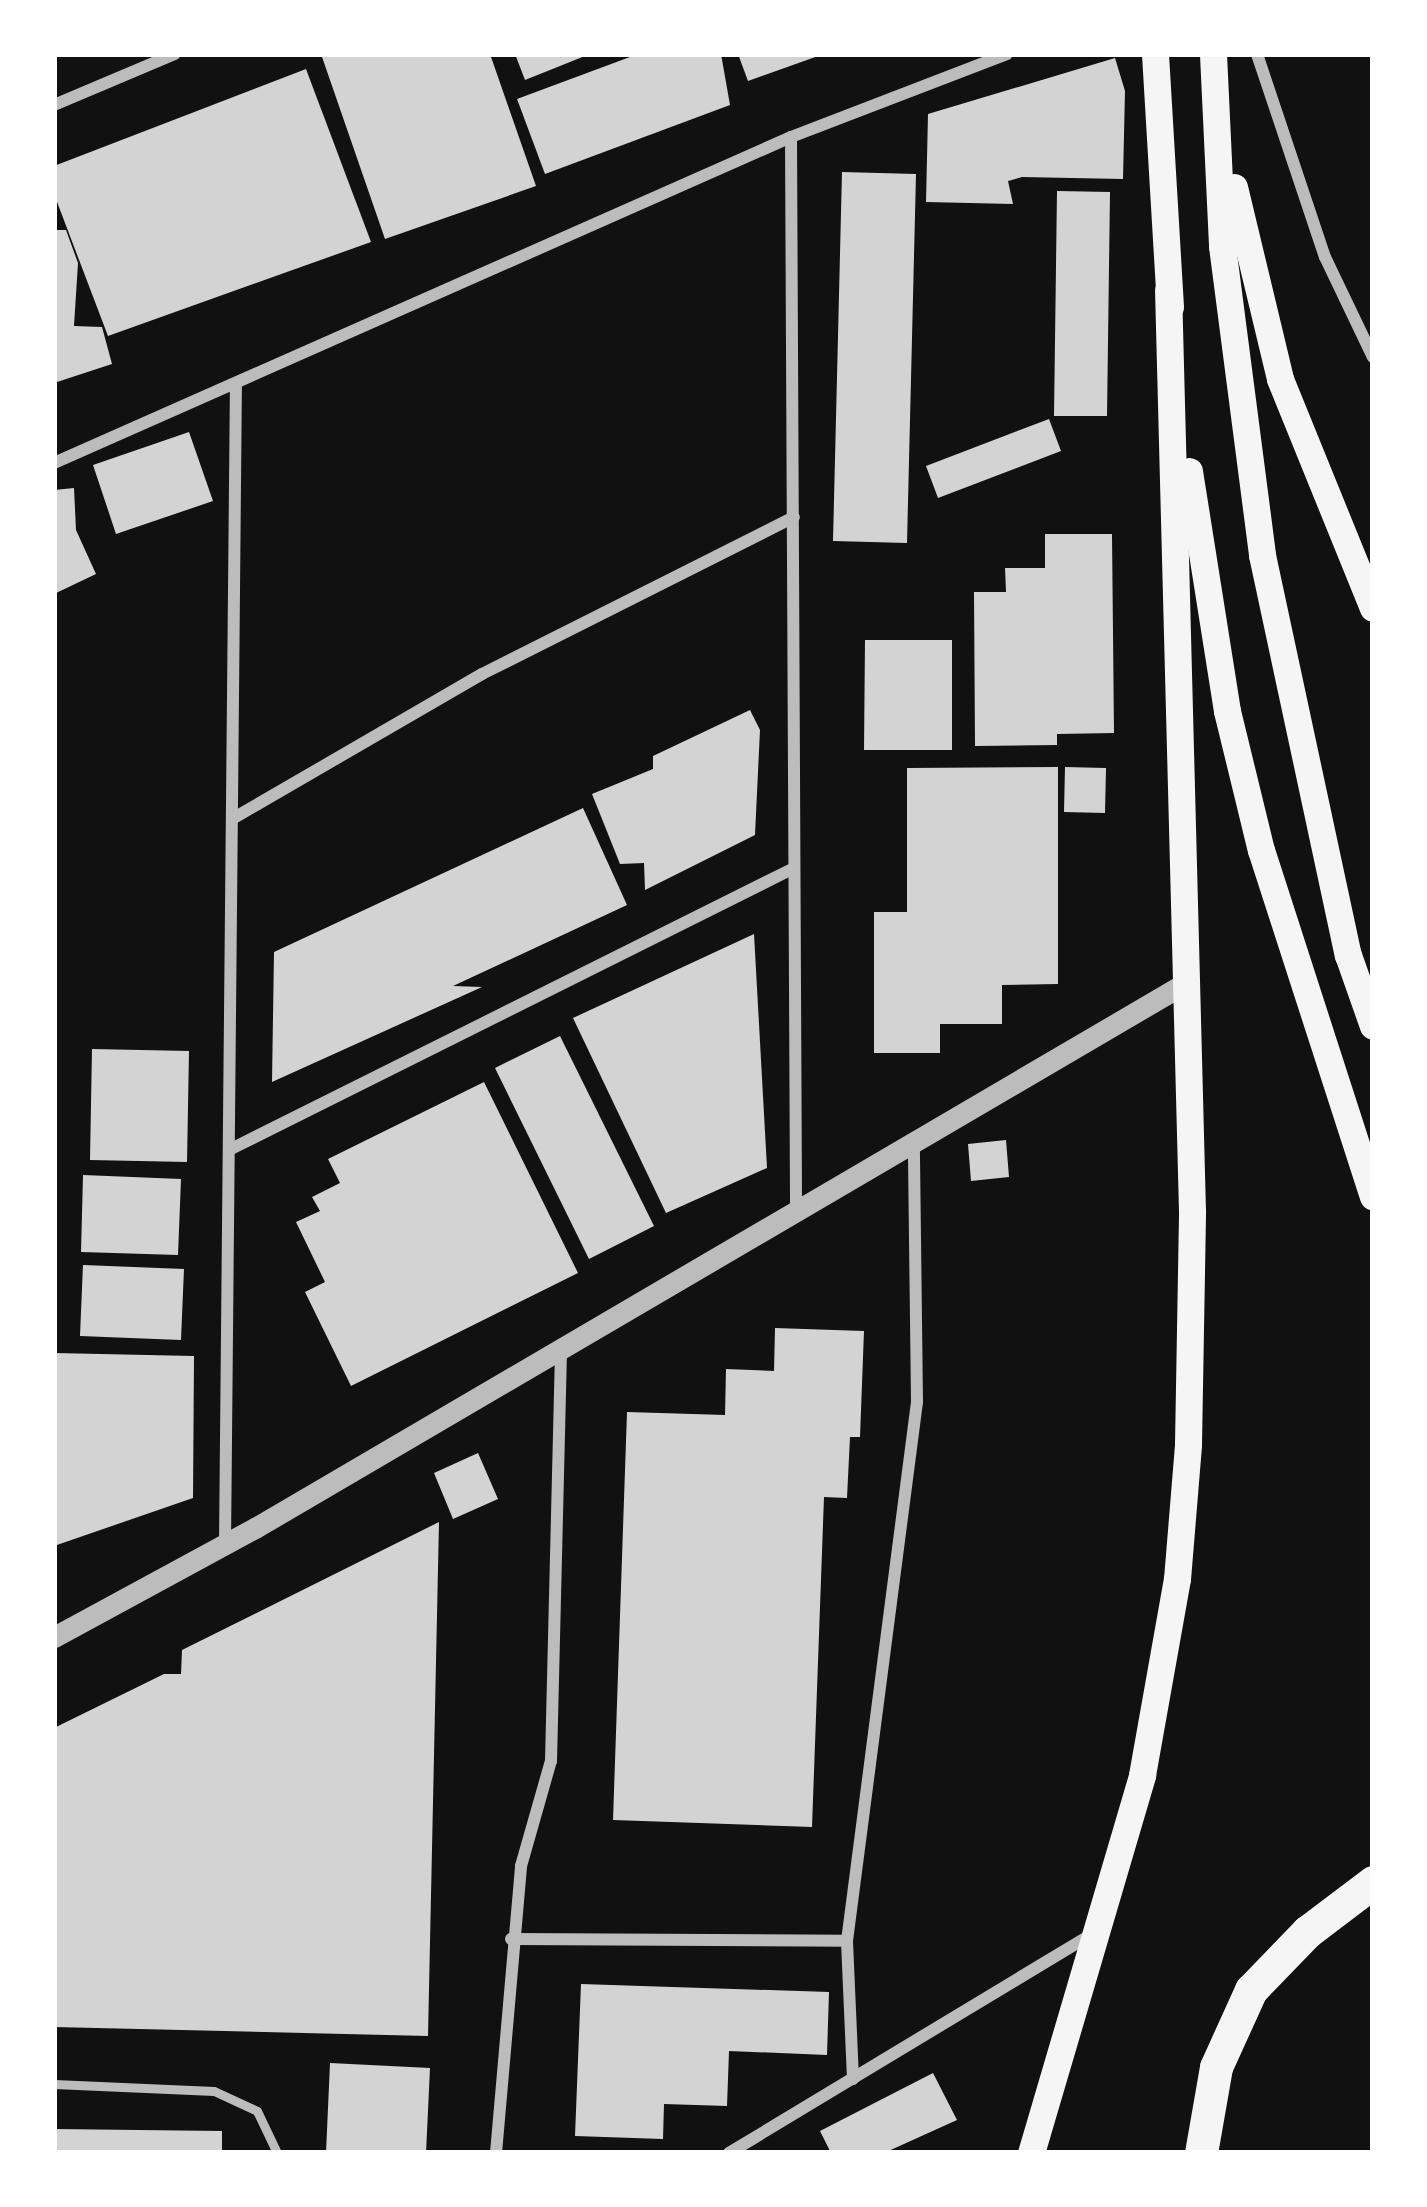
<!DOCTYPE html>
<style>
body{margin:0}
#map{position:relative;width:1427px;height:2207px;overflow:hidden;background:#111;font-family:"Sofia Sans Condensed",sans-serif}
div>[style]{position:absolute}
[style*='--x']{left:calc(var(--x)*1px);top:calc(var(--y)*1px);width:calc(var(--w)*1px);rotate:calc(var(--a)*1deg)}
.building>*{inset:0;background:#d3d3d3}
.service>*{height:9px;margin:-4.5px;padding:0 4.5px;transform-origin:4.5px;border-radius:4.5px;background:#bcbcbc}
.minor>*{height:12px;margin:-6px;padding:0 6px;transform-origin:6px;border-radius:6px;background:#bcbcbc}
.tertiary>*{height:21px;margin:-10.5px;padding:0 10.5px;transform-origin:10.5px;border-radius:10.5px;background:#bcbcbc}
.primary>*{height:27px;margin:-13.5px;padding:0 13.5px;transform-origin:13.5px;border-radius:13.5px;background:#f5f5f5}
.motorway>*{height:33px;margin:-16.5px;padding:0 16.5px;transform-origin:16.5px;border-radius:16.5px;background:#f5f5f5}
span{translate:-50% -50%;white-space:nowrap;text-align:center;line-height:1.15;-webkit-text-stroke:9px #fff;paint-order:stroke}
.frame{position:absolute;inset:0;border:57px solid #fff;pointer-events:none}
</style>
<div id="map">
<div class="building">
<i style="clip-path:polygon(321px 54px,490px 54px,536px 186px,385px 239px)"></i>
<i style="clip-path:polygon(515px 54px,590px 54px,525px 80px)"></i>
<i style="clip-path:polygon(638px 54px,721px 54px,730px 105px,545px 174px,517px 99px)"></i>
<i style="clip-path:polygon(738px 54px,821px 54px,821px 55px,748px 81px)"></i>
<i style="clip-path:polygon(1115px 58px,1125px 91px,1123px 179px,1022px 177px,1008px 181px,1013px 204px,926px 202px,928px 114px)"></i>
<i style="clip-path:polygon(306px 69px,371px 242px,108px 336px,54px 194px,54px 166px)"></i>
<i style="clip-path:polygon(842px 172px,916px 174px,907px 543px,833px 541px)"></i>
<i style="clip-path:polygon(1057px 191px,1110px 192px,1107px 416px,1054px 416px)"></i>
<i style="clip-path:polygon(54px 230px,66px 230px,78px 263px,74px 326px,102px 327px,112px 364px,54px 383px)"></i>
<i style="clip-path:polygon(1049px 419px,1061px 451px,938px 498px,926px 466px)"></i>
<i style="clip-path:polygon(189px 432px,213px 501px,116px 534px,93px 465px)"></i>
<i style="clip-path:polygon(74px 488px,76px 530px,96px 574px,54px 594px,54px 490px)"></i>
<i style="clip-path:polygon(1045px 534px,1112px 534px,1114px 733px,1057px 734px,1057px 745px,975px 746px,974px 592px,1006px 592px,1005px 568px,1045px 568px)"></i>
<i style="clip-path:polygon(865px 640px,952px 640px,952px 750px,864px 750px)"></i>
<i style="clip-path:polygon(750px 710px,760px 730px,755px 835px,645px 890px,644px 863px,620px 864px,592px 794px,653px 769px,653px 756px)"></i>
<i style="clip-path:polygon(1058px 767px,1058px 984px,1002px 985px,1002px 1024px,940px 1024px,940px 1053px,874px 1053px,874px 912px,907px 912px,907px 768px)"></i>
<i style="clip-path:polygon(1065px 767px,1106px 768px,1105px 813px,1064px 812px)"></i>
<i style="clip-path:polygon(583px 808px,627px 905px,453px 986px,482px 987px,272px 1082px,274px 952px)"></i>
<i style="clip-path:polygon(754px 934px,767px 1168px,666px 1213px,573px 1018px)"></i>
<i style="clip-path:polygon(560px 1036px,654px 1226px,589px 1259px,495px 1068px)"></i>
<i style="clip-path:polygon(92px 1049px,189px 1051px,187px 1162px,90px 1160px)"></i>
<i style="clip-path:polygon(484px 1082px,578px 1273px,351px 1386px,305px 1292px,325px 1282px,296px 1222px,320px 1211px,312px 1197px,340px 1183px,328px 1159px)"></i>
<i style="clip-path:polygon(1006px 1140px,1009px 1177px,971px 1181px,968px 1144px)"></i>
<i style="clip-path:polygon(83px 1175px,181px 1179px,178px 1255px,81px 1252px)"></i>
<i style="clip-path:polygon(83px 1265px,184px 1269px,181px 1340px,80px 1336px)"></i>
<i style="clip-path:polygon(775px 1328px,864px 1331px,860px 1437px,850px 1437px,847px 1498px,824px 1497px,812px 1827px,613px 1820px,627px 1412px,725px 1415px,726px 1369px,774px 1371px)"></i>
<i style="clip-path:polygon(54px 1353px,194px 1356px,193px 1498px,54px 1546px)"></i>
<i style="clip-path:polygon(478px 1453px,498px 1499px,453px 1519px,434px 1473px)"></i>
<i style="clip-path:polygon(439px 1522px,428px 2036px,54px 2027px,54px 1728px,164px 1674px,181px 1674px,182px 1650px)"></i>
<i style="clip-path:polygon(581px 1984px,829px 1992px,827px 2055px,729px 2051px,727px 2106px,664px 2104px,663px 2139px,575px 2136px)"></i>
<i style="clip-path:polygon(330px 2063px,430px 2068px,426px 2153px,326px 2153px)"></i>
<i style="clip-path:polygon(933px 2073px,957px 2120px,884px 2153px,831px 2153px,820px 2131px)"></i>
<i style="clip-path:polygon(54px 2129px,222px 2131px,222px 2153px,54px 2153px)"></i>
</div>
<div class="service">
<i style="--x:54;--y:2084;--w:160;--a:2.5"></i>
<i style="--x:214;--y:2091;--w:47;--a:24.9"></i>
<i style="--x:257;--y:2111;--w:47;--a:64.5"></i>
</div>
<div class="minor">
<i style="--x:1257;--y:54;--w:214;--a:71.5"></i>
<i style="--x:1325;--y:257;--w:111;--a:64.4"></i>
<i style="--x:54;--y:105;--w:131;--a:-22.9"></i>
<i style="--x:791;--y:137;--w:1073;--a:89.73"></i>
<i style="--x:54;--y:463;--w:806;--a:-23.86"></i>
<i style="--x:791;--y:137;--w:231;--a:-21"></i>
<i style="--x:232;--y:819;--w:289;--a:-30.1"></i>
<i style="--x:482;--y:674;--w:349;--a:-26.7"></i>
<i style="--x:229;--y:1150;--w:631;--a:-26.52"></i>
<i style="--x:225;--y:1545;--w:1162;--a:-89.46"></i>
<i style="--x:511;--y:1939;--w:336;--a:0.3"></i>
<i style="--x:853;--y:2079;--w:138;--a:-92.5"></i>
<i style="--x:847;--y:1941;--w:544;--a:-82.6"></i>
<i style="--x:917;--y:1402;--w:259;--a:-90.7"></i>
<i style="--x:496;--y:2153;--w:288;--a:-85"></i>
<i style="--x:521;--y:1866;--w:109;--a:-74.1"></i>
<i style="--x:551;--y:1761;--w:411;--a:-88.6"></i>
<i style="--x:729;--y:2153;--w:422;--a:-31.1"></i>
</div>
<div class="tertiary">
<i style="--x:54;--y:1637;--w:229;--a:-28.5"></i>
<i style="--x:255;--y:1528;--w:1080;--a:-30.36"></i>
</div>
<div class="primary">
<i style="--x:1155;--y:54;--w:253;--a:86.6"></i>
<i style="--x:1213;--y:54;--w:192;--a:87.3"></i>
<i style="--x:1222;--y:246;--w:312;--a:82.6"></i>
<i style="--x:1262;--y:555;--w:409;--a:77.9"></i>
<i style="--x:1348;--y:955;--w:75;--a:70.6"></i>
<i style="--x:1234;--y:187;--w:197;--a:76.5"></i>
<i style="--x:1280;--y:379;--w:247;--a:67.9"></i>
<i style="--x:1189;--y:471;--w:243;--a:81"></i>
<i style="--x:1227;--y:711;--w:143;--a:76.3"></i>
<i style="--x:1261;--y:850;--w:364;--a:72.1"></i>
<i style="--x:1031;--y:2153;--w:394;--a:-73.6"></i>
<i style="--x:1142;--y:1775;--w:199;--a:-79.9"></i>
<i style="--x:1177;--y:1579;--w:135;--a:-85.3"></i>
<i style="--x:1188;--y:1444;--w:233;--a:-89"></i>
<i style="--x:1192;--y:1211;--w:921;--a:-91.49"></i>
</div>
<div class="motorway">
<i style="--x:1201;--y:2153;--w:87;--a:-80.1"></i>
<i style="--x:1216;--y:2067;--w:85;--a:-65.6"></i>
<i style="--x:1251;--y:1990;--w:81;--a:-46"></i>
<i style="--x:1307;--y:1932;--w:83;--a:-37.1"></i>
</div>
<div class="frame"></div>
</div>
